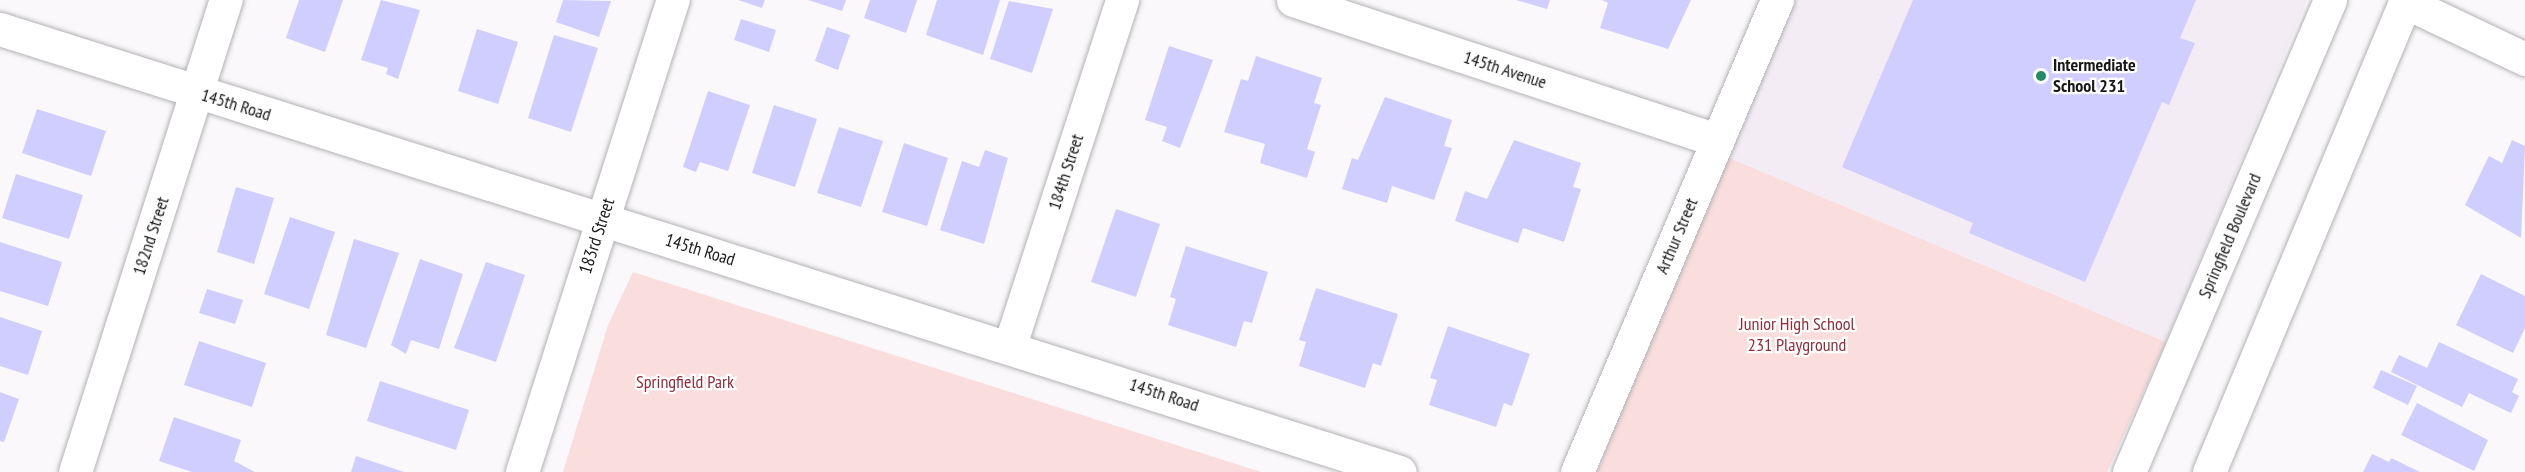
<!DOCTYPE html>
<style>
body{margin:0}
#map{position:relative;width:2525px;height:472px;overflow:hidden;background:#faf8fb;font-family:"PT Sans Narrow",sans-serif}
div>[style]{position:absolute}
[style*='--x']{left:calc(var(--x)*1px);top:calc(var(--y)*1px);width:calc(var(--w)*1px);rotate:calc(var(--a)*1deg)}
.built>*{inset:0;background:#f3ecf5}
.green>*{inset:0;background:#fadddd}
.building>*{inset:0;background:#d0cefe}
.roads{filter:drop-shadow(0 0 2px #b4b2b5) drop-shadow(0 0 2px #b4b2b5)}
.minor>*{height:33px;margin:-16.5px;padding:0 16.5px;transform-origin:16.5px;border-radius:16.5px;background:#fff}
.dots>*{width:16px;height:16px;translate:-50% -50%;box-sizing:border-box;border:3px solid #fff;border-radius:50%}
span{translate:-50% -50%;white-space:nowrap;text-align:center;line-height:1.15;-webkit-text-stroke:4.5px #fff;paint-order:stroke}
.poi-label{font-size:18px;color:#191819;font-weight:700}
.left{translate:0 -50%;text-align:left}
.street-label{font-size:18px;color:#191819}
.park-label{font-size:18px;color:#932b38}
</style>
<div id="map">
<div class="built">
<i style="clip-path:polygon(1795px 0,2307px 0,2166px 342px,1722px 155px)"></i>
</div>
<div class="green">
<i style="clip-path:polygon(1722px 155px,2166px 342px,2107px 472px,1597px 472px)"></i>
<i style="clip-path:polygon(633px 272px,1261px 472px,563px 472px,608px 325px)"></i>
</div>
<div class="building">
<i style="clip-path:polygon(299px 0,343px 0,325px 52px,286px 38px)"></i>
<i style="clip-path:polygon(381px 0,420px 10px,398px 79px,386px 74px,388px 68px,361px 60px)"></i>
<i style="clip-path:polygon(563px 0,611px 1px,599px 37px,556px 22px)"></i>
<i style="clip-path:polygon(738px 0,765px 0,762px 8px)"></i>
<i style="clip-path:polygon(808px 0,846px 0,842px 11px)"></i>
<i style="clip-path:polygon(870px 0,917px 0,906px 33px,864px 18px)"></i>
<i style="clip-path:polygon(937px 0,1000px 0,983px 55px,926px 35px)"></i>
<i style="clip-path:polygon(1516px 0,1550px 0,1547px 9px)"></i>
<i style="clip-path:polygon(1602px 0,1691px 0,1668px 49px,1600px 28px,1608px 3px)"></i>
<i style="clip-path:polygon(1913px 0,2196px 0,2180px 38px,2195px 43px,2169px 105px,2162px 102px,2085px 282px,1969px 233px,1973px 223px,1842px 167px)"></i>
<i style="clip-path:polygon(1009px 1px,1053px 9px,1032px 73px,990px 59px)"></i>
<i style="clip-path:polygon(741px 19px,776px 30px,769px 52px,734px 40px)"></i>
<i style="clip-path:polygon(827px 27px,850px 35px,838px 70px,815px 61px)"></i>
<i style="clip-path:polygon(477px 29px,518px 42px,498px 104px,458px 91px)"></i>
<i style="clip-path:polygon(554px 35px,598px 48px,571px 132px,528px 118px)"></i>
<i style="clip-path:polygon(1169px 46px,1213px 60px,1180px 148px,1162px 141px,1167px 127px,1145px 120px)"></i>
<i style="clip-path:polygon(1256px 56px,1322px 78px,1314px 103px,1321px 105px,1307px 149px,1315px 152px,1307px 178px,1260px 163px,1265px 144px,1224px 132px,1241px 79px,1248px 81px)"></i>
<i style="clip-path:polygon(708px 91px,750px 105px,728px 171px,700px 162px,696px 172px,683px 167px)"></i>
<i style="clip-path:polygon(1385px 97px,1452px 120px,1444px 146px,1452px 148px,1434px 200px,1392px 186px,1387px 203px,1342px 189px,1352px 158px,1358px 160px)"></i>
<i style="clip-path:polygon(774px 105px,817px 119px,795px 187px,752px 173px)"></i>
<i style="clip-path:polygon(37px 109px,106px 131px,91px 176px,22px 153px)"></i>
<i style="clip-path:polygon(839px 127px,883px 141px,861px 207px,817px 193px)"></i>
<i style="clip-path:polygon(1514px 140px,1581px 163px,1573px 187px,1581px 189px,1564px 242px,1523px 228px,1518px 243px,1455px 221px,1465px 191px,1487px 199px)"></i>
<i style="clip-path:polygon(2512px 140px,2525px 146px,2521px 238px,2465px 205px,2489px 156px,2502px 163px)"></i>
<i style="clip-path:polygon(904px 143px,948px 158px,927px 226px,882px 212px)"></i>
<i style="clip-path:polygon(985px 150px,1008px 158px,984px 244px,940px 230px,962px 161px,979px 167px)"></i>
<i style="clip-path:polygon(16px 174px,83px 195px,69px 239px,2px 218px)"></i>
<i style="clip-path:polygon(236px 187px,274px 198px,254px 264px,217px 252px)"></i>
<i style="clip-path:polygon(1116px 209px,1160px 224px,1136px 297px,1091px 282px)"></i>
<i style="clip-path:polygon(290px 217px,335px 232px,309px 309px,264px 294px)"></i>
<i style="clip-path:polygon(354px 239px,399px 253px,366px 348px,326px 335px)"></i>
<i style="clip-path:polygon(0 242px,62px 262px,48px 306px,0 291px)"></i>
<i style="clip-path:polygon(1186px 246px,1268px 272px,1252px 323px,1244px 321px,1236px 347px,1168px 325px,1176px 299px,1170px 297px)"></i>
<i style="clip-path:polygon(420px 259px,463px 274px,439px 349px,411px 340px,406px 354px,391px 345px)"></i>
<i style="clip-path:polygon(486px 262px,525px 275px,496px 362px,454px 348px)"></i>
<i style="clip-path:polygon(2481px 274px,2525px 296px,2525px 328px,2513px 353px,2456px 325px)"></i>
<i style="clip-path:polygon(1316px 288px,1398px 314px,1381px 366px,1373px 363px,1365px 388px,1299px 366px,1306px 342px,1299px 340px)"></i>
<i style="clip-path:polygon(207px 289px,243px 300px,235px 324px,199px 313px)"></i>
<i style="clip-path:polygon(0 317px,42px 331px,28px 375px,0 366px)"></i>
<i style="clip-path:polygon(1448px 326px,1530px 354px,1512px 406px,1504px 403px,1496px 427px,1429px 405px,1437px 380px,1430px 378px)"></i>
<i style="clip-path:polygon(199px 341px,266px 363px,252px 407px,184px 385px)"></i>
<i style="clip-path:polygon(2439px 342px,2518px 379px,2512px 392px,2519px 396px,2511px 413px,2469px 393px,2462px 407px,2391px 372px,2399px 355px,2427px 368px)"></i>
<i style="clip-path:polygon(2381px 370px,2417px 386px,2408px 405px,2373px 388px)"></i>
<i style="clip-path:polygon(380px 381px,469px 410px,456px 450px,367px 421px)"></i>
<i style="clip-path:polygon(0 392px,19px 399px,4px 442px,0 441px)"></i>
<i style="clip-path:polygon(2417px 403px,2488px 440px,2474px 471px,2401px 435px)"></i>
<i style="clip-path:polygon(174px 417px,241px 440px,234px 461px,255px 472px,192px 472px,159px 461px)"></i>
<i style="clip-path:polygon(2372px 454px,2389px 462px,2391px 458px,2420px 472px,2363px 472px)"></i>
<i style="clip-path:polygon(356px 456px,404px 472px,351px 472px)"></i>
</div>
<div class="roads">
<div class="minor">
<i style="--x:1293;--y:0;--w:447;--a:18.3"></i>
<i style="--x:2405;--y:2;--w:133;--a:25.4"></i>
<i style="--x:0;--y:29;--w:1468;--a:17.56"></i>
<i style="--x:1010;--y:345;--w:363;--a:-72"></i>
<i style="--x:75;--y:472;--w:496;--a:-72.3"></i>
<i style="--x:522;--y:472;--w:496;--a:-72.3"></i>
<i style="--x:1577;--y:472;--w:513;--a:-67.04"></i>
<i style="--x:2129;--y:472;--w:513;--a:-66.93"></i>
<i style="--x:2209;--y:472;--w:511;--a:-67.35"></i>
</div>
</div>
<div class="dots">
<i style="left:2041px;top:76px;background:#228b67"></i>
</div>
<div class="poi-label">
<span class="left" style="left:2053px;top:76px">Intermediate<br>School 231</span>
</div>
<div class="street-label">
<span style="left:1505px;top:70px;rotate:18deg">145th Avenue</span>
<span style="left:236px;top:105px;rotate:17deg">145th Road</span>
<span style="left:1066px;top:172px;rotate:-72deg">184th Street</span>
<span style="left:151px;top:236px;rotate:-72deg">182nd Street</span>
<span style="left:597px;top:236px;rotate:-72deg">183rd Street</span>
<span style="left:1677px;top:236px;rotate:-67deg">Arthur Street</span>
<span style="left:2230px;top:236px;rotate:-67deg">Springfield Boulevard</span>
<span style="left:700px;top:250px;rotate:17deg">145th Road</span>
<span style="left:1164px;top:395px;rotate:18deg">145th Road</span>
</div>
<div class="park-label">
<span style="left:1797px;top:335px">Junior High School<br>231 Playground</span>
<span style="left:685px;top:382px">Springfield Park</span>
</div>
</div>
